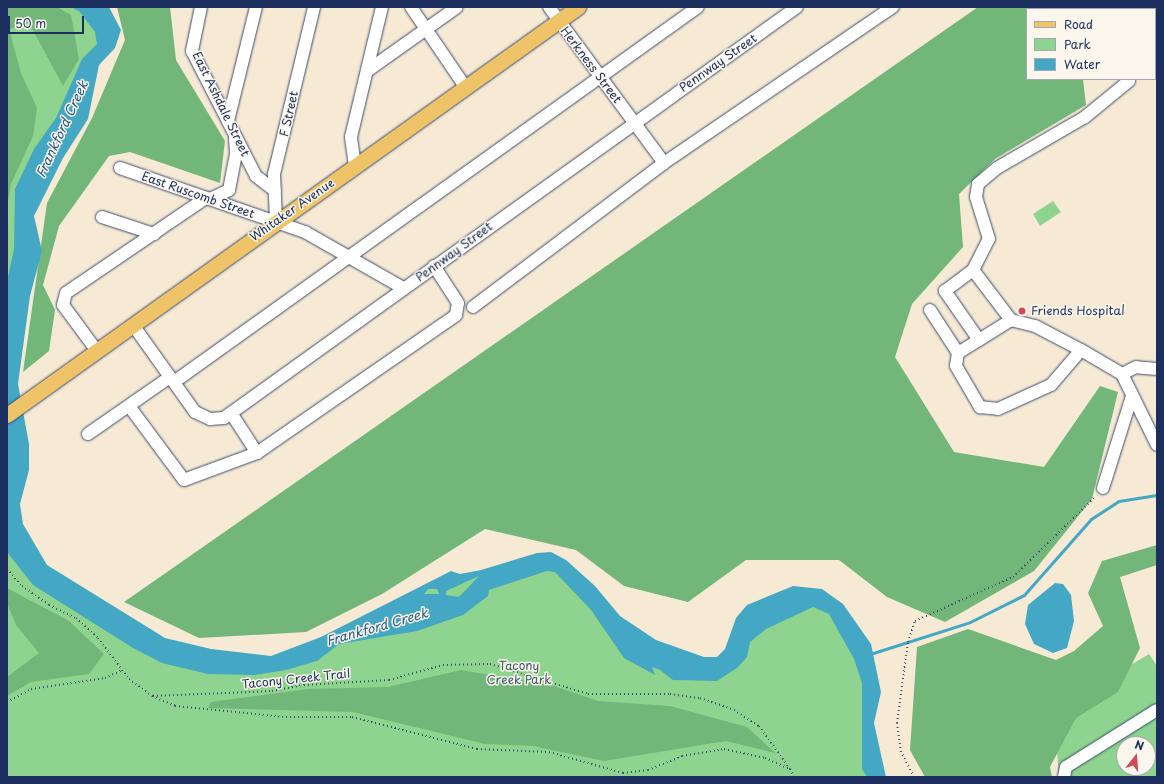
<!DOCTYPE html>
<style>
body{margin:0}
#map{position:relative;width:1164px;height:784px;overflow:hidden;background:#f6ead4;font-family:"Playpen Sans",sans-serif}
div>[style]{position:absolute}
[style*='--x']{left:calc(var(--x)*1px);top:calc(var(--y)*1px);width:calc(var(--w)*1px);rotate:calc(var(--a)*1deg)}
.green>*{inset:0;background:#8ed48e}
.forest>*{inset:0;background:#72b679}
.water>*{inset:0;background:#44a7c4}
.stream>*{height:3px;margin:-1.5px;padding:0 1.5px;transform-origin:1.5px;border-radius:1.5px;background:#44a7c4}
.path>*{height:2px;margin-top:-1px;transform-origin:0;background:repeating-linear-gradient(90deg,#3c4b70 0 1px,transparent 0 4px)}
.roads{filter:drop-shadow(0 0 1px #3c4b70) drop-shadow(0 0 1px #3c4b70)}
.minor>*{height:12px;margin:-6px;padding:0 6px;transform-origin:6px;border-radius:6px;background:#fff}
.major>*{height:15px;margin:-7.5px;padding:0 7.5px;transform-origin:7.5px;border-radius:7.5px;background:#efc469}
.dots>*{width:11px;height:11px;translate:-50% -50%;box-sizing:border-box;border:2px solid #fbf7ec;border-radius:50%}
span{translate:-50% -50%;white-space:nowrap;text-align:center;line-height:1.15;-webkit-text-stroke:3px #fbf7ec;paint-order:stroke}
.street-label{font-size:12px;color:#1b2f5e}
.poi-label{font-size:12px;color:#1b2f5e}
.left{translate:0 -50%;text-align:left}
.park-label{font-size:12px;color:#38586a}
.water-label{font-size:13px;color:#295982;font-style:italic}
.frame{position:absolute;inset:0;border:8px solid #1b2f5e;pointer-events:none}
.legend{position:absolute;left:1026px;top:8px;width:130px;height:72px;box-sizing:border-box;background:#fbf7ec;border:1px solid #a1a7b3;margin:0;padding:5px 7px;list-style:none;font-size:12px;color:#1b2f5e}
.legend li{display:flex;align-items:center;gap:8px;height:20px}
.legend b{width:20px;border:1px solid #a1a7b3}
.north{position:absolute;left:1116px;top:736px;width:40px;height:40px;box-sizing:border-box;background:#fbf7ec;border:1px solid #a1a7b3;border-radius:50%;rotate:17deg;font-size:11px;font-weight:700;line-height:16px;text-align:center;color:#1b2f5e}
.north::after{content:'';display:block;margin:auto;width:14px;height:18px;background:#d1495b;clip-path:polygon(50% 0,100% 100%,50% 72%,0 100%)}
.scale{position:absolute;left:8px;top:16px;width:76px;height:18px;box-sizing:border-box;border:2px solid #1b2f5e;border-top:0;padding-left:5px;font-size:12px;line-height:14px;white-space:nowrap;color:#1b2f5e;-webkit-text-stroke:3px #fbf7ec;paint-order:stroke}
</style>
<div id="map">
<div class="green">
<i style="clip-path:polygon(7px 7px,86px 7px,108px 22px,33px 186px,15px 354px,19px 538px,41px 579px,147px 647px,257px 666px,408px 601px,434px 584px,552px 558px,633px 638px,728px 669px,777px 597px,822px 598px,861px 635px,869px 742px,884px 777px,7px 777px)"></i>
<i style="clip-path:polygon(1053px 201px,1061px 212px,1040px 226px,1033px 214px)"></i>
<i style="clip-path:polygon(evenodd,1149px 654px,1157px 666px,1157px 777px,1059px 777px,1054px 711px,1149px 654px,1124px 744px,1148px 744px,1148px 768px,1124px 768px,1124px 744px)"></i>
</div>
<div class="forest">
<i style="clip-path:polygon(7px 7px,57px 7px,71px 15px,79px 59px,63px 86px,29px 23px,9px 29px,21px 73px,37px 108px,33px 136px,11px 184px,7px 207px)"></i>
<i style="clip-path:polygon(117px 7px,170px 7px,176px 60px,225px 141px,220px 183px,130px 152px,109px 156px,59px 226px,43px 285px,55px 310px,49px 351px,23px 372px,47px 203px,92px 118px,125px 40px)"></i>
<i style="clip-path:polygon(978px 7px,1043px 7px,1027px 9px,1027px 79px,1083px 79px,1086px 105px,995px 159px,959px 194px,963px 247px,912px 304px,895px 357px,954px 452px,1044px 467px,1100px 386px,1118px 392px,1092px 499px,1034px 571px,945px 622px,887px 597px,839px 560px,746px 560px,688px 602px,624px 586px,576px 550px,485px 529px,382px 594px,306px 632px,199px 638px,124px 602px)"></i>
<i style="clip-path:polygon(1157px 545px,1157px 565px,1120px 577px,1140px 648px,1118px 692px,1076px 718px,1050px 767px,1052px 777px,925px 777px,910px 750px,917px 647px,968px 629px,1056px 660px,1074px 651px,1103px 626px,1088px 593px,1102px 561px)"></i>
<i style="clip-path:polygon(7px 588px,69px 621px,104px 654px,89px 674px,31px 682px,7px 696px,7px 677px,39px 653px,16px 625px,7px 603px)"></i>
<i style="clip-path:polygon(461px 670px,554px 686px,598px 701px,670px 706px,747px 727px,775px 753px,726px 741px,604px 761px,533px 746px,485px 744px,353px 712px,208px 708px,211px 702px,308px 689px,388px 687px)"></i>
</div>
<div class="water">
<i style="clip-path:polygon(evenodd,71px 7px,109px 7px,121px 30px,115px 48px,99px 65px,88px 119px,63px 158px,34px 216px,42px 251px,30px 296px,18px 384px,29px 444px,29px 470px,20px 504px,23px 524px,47px 565px,165px 638px,211px 649px,271px 656px,321px 637px,451px 571px,460px 574px,481px 570px,537px 553px,551px 552px,566px 560px,595px 586px,620px 616px,656px 640px,704px 657px,717px 657px,725px 649px,736px 618px,747px 605px,793px 586px,822px 589px,843px 604px,871px 644px,881px 692px,874px 723px,886px 777px,867px 777px,862px 769px,862px 683px,854px 659px,829px 614px,813px 607px,766px 629px,750px 642px,747px 657px,737px 668px,717px 681px,673px 680px,660px 670px,652px 667px,655px 675px,624px 658px,591px 610px,555px 572px,547px 571px,489px 590px,488px 596px,463px 615px,417px 631px,339px 644px,317px 661px,286px 670px,255px 675px,208px 674px,162px 663px,133px 648px,33px 585px,7px 552px,7px 282px,14px 249px,15px 189px,34px 149px,56px 118px,82px 59px,97px 44px,95px 32px,80px 12px,71px 7px,479px 576px,459px 597px,446px 595px,446px 591px,479px 576px,71px 7px,428px 589px,437px 589px,439px 594px,424px 594px,428px 589px)"></i>
<i style="clip-path:polygon(1055px 583px,1063px 584px,1071px 595px,1074px 621px,1067px 648px,1053px 653px,1034px 644px,1025px 624px,1028px 605px)"></i>
</div>
<div class="stream">
<i style="--x:870;--y:654;--w:105;--a:-17.7"></i>
<i style="--x:970;--y:622;--w:60;--a:-26.6"></i>
<i style="--x:1024;--y:595;--w:101;--a:-48.6"></i>
<i style="--x:1091;--y:519;--w:33;--a:-33"></i>
<i style="--x:1119;--y:501;--w:38;--a:-9"></i>
</div>
<div class="path">
<i style="--x:7;--y:569;--w:23;--a:49"></i>
<i style="--x:22;--y:586;--w:33;--a:35"></i>
<i style="--x:49;--y:605;--w:30;--a:26"></i>
<i style="--x:76;--y:618;--w:30;--a:42"></i>
<i style="--x:98;--y:638;--w:51;--a:52.9"></i>
<i style="--x:129;--y:679;--w:29;--a:36"></i>
<i style="--x:152;--y:696;--w:25;--a:23"></i>
<i style="--x:175;--y:706;--w:112;--a:5.7"></i>
<i style="--x:286;--y:717;--w:66;--a:0"></i>
<i style="--x:352;--y:717;--w:129;--a:14.4"></i>
<i style="--x:477;--y:749;--w:72;--a:2.4"></i>
<i style="--x:549;--y:752;--w:77;--a:15.8"></i>
<i style="--x:623;--y:773;--w:25;--a:-7"></i>
<i style="--x:648;--y:770;--w:37;--a:-22"></i>
<i style="--x:682;--y:756;--w:43;--a:-9.5"></i>
<i style="--x:724;--y:749;--w:42;--a:12.4"></i>
<i style="--x:765;--y:758;--w:27;--a:24"></i>
<i style="--x:790;--y:769;--w:9;--a:63"></i>
<i style="--x:153;--y:696;--w:119;--a:-2.4"></i>
<i style="--x:272;--y:691;--w:33;--a:-11"></i>
<i style="--x:304;--y:685;--w:85;--a:-3.4"></i>
<i style="--x:389;--y:680;--w:56;--a:-15.5"></i>
<i style="--x:443;--y:665;--w:47;--a:-1.2"></i>
<i style="--x:490;--y:664;--w:102;--a:17"></i>
<i style="--x:588;--y:694;--w:82;--a:0"></i>
<i style="--x:670;--y:694;--w:30;--a:8"></i>
<i style="--x:700;--y:698;--w:36;--a:19"></i>
<i style="--x:734;--y:710;--w:30;--a:33"></i>
<i style="--x:759;--y:726;--w:53;--a:54.2"></i>
<i style="--x:7;--y:702;--w:27;--a:-28"></i>
<i style="--x:31;--y:689;--w:75;--a:-8.5"></i>
<i style="--x:105;--y:678;--w:19;--a:-25"></i>
<i style="--x:914;--y:777;--w:28;--a:-117"></i>
<i style="--x:901;--y:752;--w:29;--a:-98"></i>
<i style="--x:897;--y:723;--w:82;--a:-82.3"></i>
<i style="--x:908;--y:642;--w:22;--a:-72"></i>
<i style="--x:915;--y:621;--w:107;--a:-24.2"></i>
<i style="--x:1013;--y:577;--w:116;--a:-44.3"></i>
</div>
<div class="roads">
<div class="minor">
<i style="--x:201;--y:7;--w:45;--a:101.6"></i>
<i style="--x:192;--y:51;--w:140;--a:62.9"></i>
<i style="--x:256;--y:176;--w:24;--a:38"></i>
<i style="--x:411;--y:7;--w:98;--a:55.8"></i>
<i style="--x:549;--y:7;--w:194;--a:53.6"></i>
<i style="--x:1080;--y:9;--w:4;--a:-34"></i>
<i style="--x:1155;--y:54;--w:2;--a:0"></i>
<i style="--x:367;--y:71;--w:110;--a:-35.4"></i>
<i style="--x:228;--y:121;--w:117;--a:-76.2"></i>
<i style="--x:355;--y:166;--w:29;--a:-98"></i>
<i style="--x:351;--y:137;--w:134;--a:-76.6"></i>
<i style="--x:120;--y:168;--w:196;--a:19.1"></i>
<i style="--x:305;--y:232;--w:113;--a:29.7"></i>
<i style="--x:210;--y:199;--w:21;--a:-25"></i>
<i style="--x:229;--y:190;--w:38;--a:-79"></i>
<i style="--x:236;--y:153;--w:14;--a:-94"></i>
<i style="--x:102;--y:217;--w:55;--a:18.1"></i>
<i style="--x:276;--y:221;--w:47;--a:-92.4"></i>
<i style="--x:274;--y:174;--w:172;--a:-76.5"></i>
<i style="--x:973;--y:270;--w:63;--a:52.8"></i>
<i style="--x:1011;--y:320;--w:38;--a:148"></i>
<i style="--x:979;--y:340;--w:60;--a:-124.8"></i>
<i style="--x:945;--y:291;--w:35;--a:-37"></i>
<i style="--x:973;--y:270;--w:35;--a:-63"></i>
<i style="--x:989;--y:239;--w:44;--a:-107.2"></i>
<i style="--x:976;--y:197;--w:13;--a:-81"></i>
<i style="--x:978;--y:184;--w:25;--a:-40"></i>
<i style="--x:997;--y:168;--w:102;--a:-30.1"></i>
<i style="--x:1085;--y:117;--w:57;--a:-39.3"></i>
<i style="--x:473;--y:307;--w:239;--a:-37"></i>
<i style="--x:664;--y:163;--w:277;--a:-34.3"></i>
<i style="--x:930;--y:310;--w:51;--a:56.9"></i>
<i style="--x:958;--y:353;--w:25;--a:-32"></i>
<i style="--x:133;--y:325;--w:107;--a:54.5"></i>
<i style="--x:195;--y:412;--w:17;--a:25"></i>
<i style="--x:210;--y:419;--w:14;--a:-4"></i>
<i style="--x:224;--y:418;--w:705;--a:-35.65"></i>
<i style="--x:1081;--y:350;--w:48;--a:30.3"></i>
<i style="--x:97;--y:351;--w:57;--a:-126.5"></i>
<i style="--x:63;--y:305;--w:12;--a:-76"></i>
<i style="--x:66;--y:293;--w:169;--a:-34.2"></i>
<i style="--x:958;--y:353;--w:13;--a:99"></i>
<i style="--x:956;--y:366;--w:48;--a:59.7"></i>
<i style="--x:980;--y:407;--w:18;--a:6"></i>
<i style="--x:998;--y:409;--w:58;--a:-24.4"></i>
<i style="--x:1051;--y:385;--w:46;--a:-49.4"></i>
<i style="--x:1081;--y:350;--w:52;--a:-152.4"></i>
<i style="--x:1035;--y:326;--w:25;--a:-166"></i>
<i style="--x:1157;--y:369;--w:21;--a:-175"></i>
<i style="--x:1136;--y:367;--w:16;--a:153"></i>
<i style="--x:1122;--y:374;--w:79;--a:63.8"></i>
<i style="--x:174;--y:382;--w:644;--a:-35.59"></i>
<i style="--x:129;--y:406;--w:92;--a:53.4"></i>
<i style="--x:184;--y:480;--w:78;--a:-20.3"></i>
<i style="--x:257;--y:453;--w:242;--a:-34.7"></i>
<i style="--x:456;--y:315;--w:12;--a:-81"></i>
<i style="--x:458;--y:303;--w:44;--a:-123"></i>
<i style="--x:231;--y:413;--w:48;--a:57"></i>
<i style="--x:88;--y:434;--w:100;--a:-34.8"></i>
<i style="--x:1103;--y:488;--w:96;--a:-72.5"></i>
<i style="--x:1064;--y:777;--w:10;--a:-79"></i>
<i style="--x:1066;--y:767;--w:107;--a:-32.1"></i>
</div>
<div class="major">
<i style="--x:7;--y:415;--w:702;--a:-35.55"></i>
</div>
</div>
<div class="dots">
<i style="left:1022px;top:311px;background:#d1495b"></i>
</div>
<div class="street-label">
<span style="left:718px;top:63px;rotate:-35deg">Pennway Street</span>
<span style="left:591px;top:65px;rotate:53deg">Herkness Street</span>
<span style="left:221px;top:104px;rotate:64deg">East Ashdale Street</span>
<span style="left:289px;top:114px;rotate:-77deg">F Street</span>
<span style="left:198px;top:195px;rotate:19deg">East Ruscomb Street</span>
<span style="left:292px;top:210px;rotate:-35deg">Whitaker Avenue</span>
<span style="left:454px;top:252px;rotate:-36deg">Pennway Street</span>
<span style="left:296px;top:679px;rotate:-6deg">Tacony Creek Trail</span>
</div>
<div class="poi-label">
<span class="left" style="left:1031px;top:311px">Friends Hospital</span>
</div>
<div class="park-label">
<span style="left:519px;top:673px">Tacony<br>Creek Park</span>
</div>
<div class="water-label">
<span style="left:62px;top:129px;rotate:-65deg">Frankford Creek</span>
<span style="left:377px;top:627px;rotate:-16deg">Frankford Creek</span>
</div>
<div class="frame"></div>
<ul class="legend">
<li><b style="height:5px;background:#efc469"></b>Road</li>
<li><b style="height:11px;background:#8ed48e"></b>Park</li>
<li><b style="height:11px;background:#44a7c4"></b>Water</li>
</ul>
<div class="north">N</div>
<div class="scale">50 m</div>
</div>
